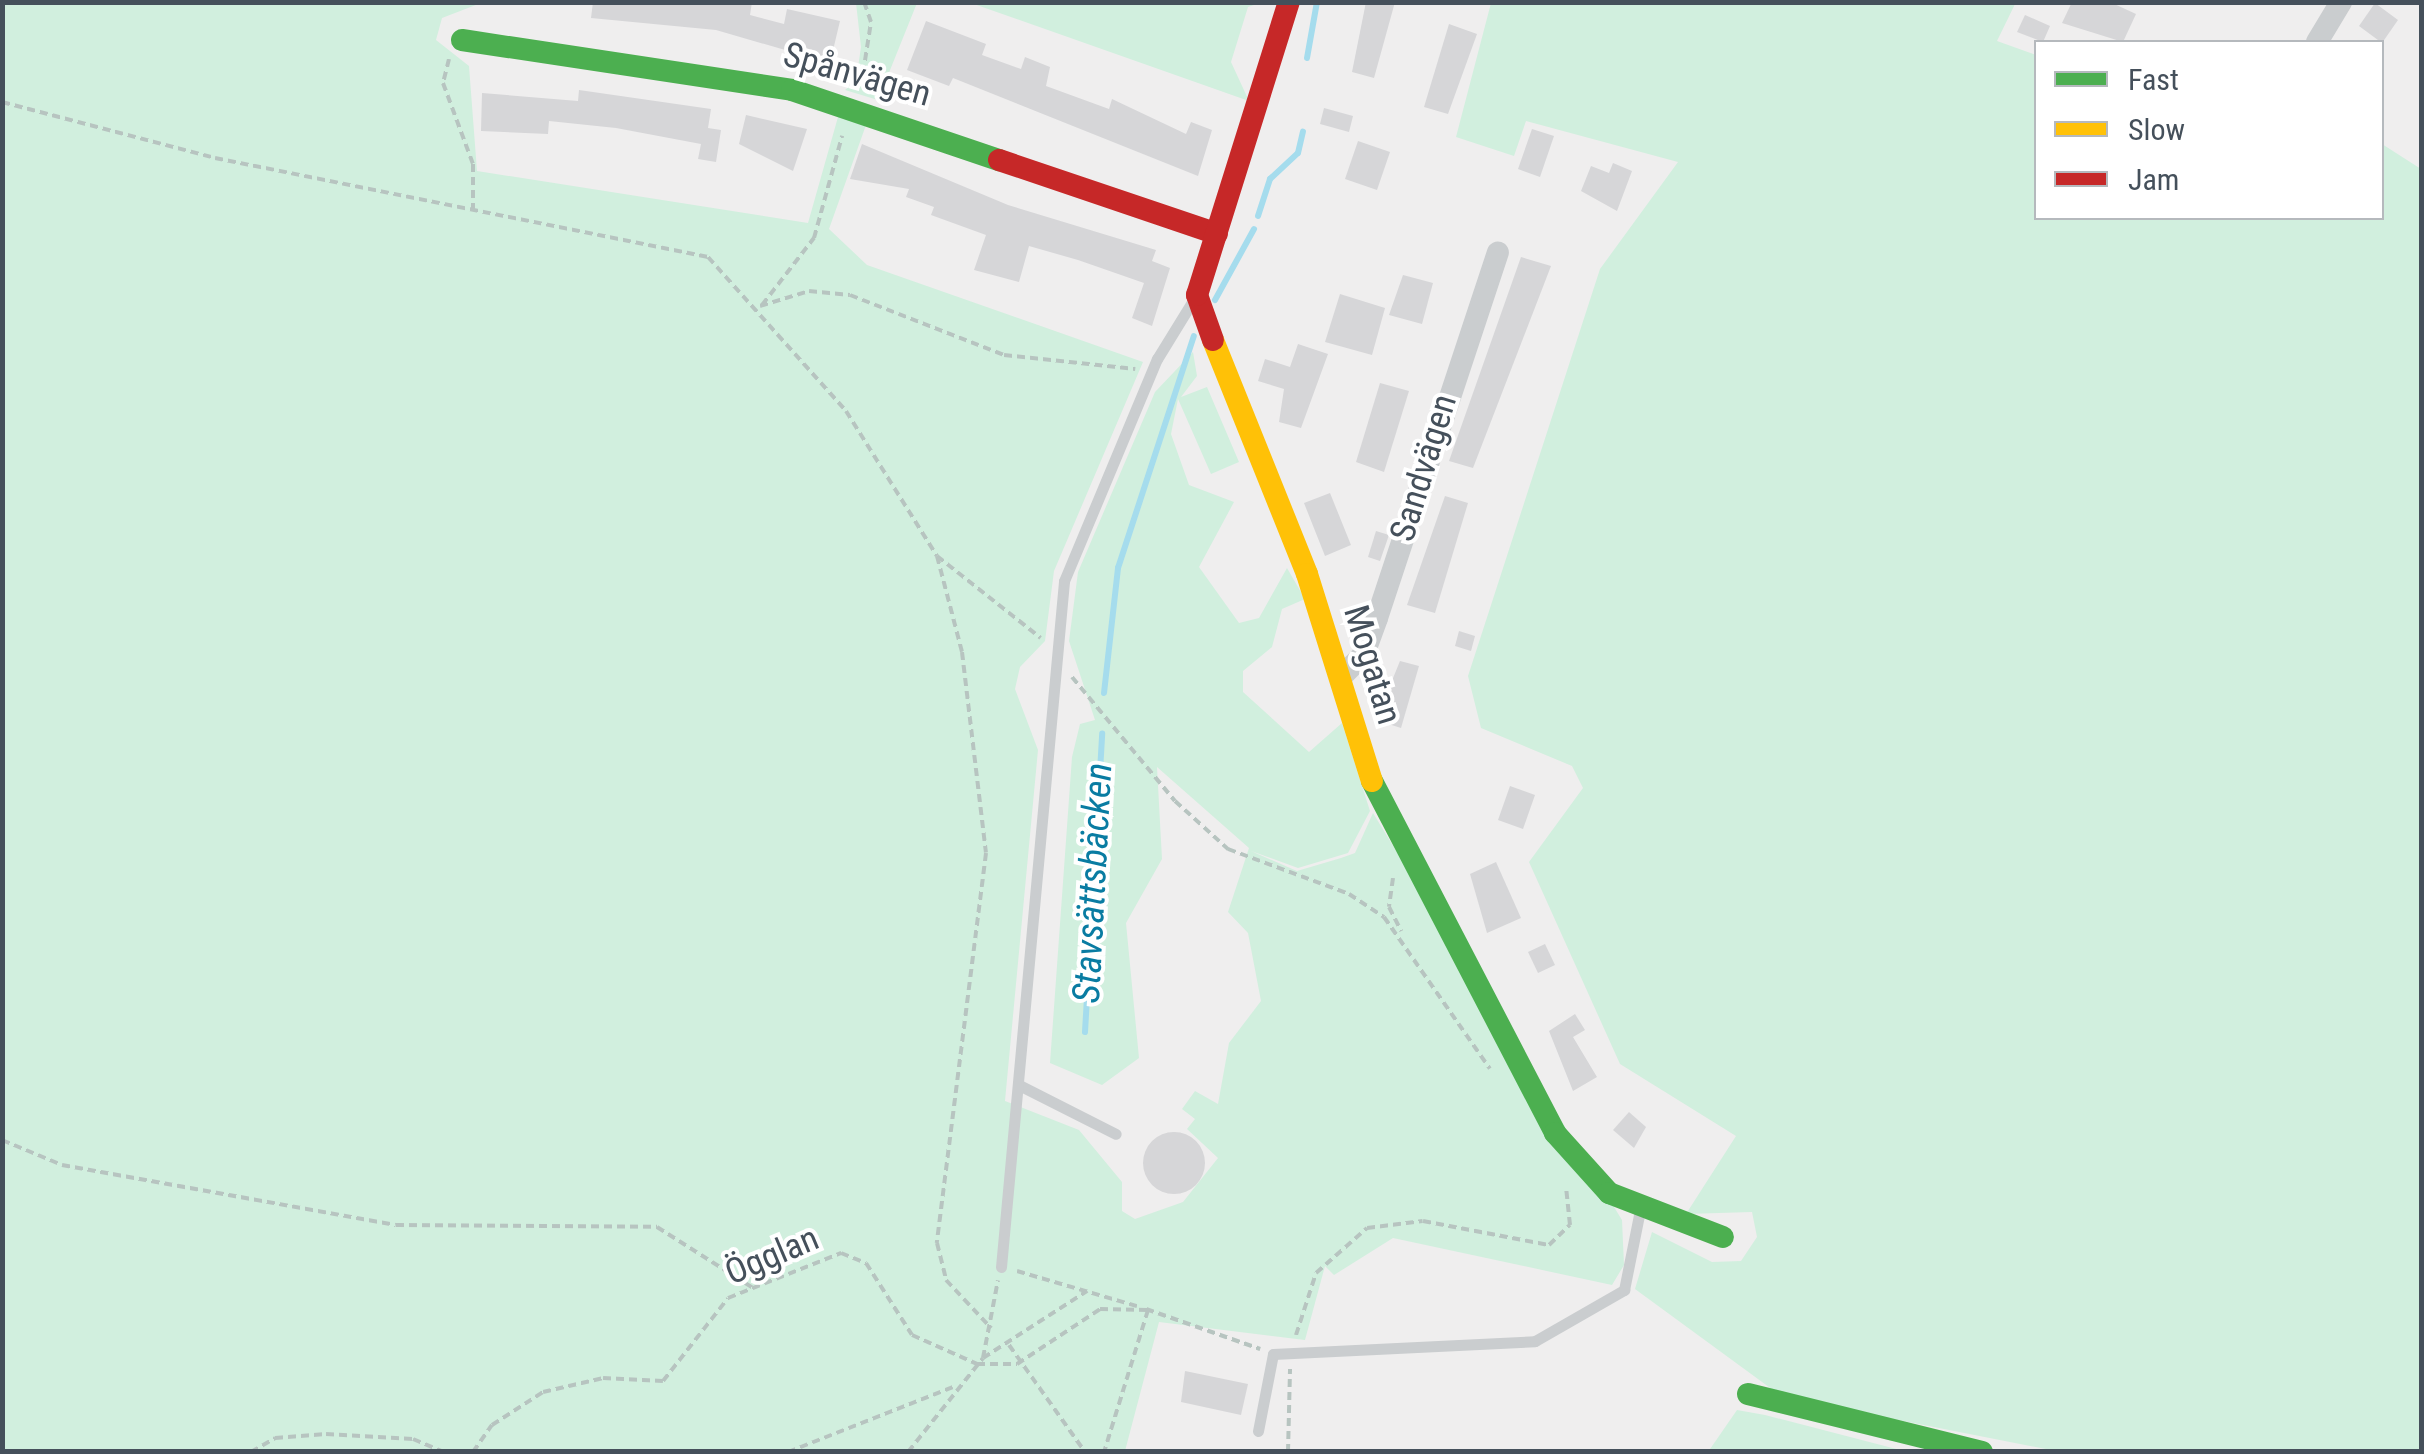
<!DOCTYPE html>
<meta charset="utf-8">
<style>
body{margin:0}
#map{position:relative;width:2424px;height:1454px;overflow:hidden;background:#efeeee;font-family:"Roboto Condensed",sans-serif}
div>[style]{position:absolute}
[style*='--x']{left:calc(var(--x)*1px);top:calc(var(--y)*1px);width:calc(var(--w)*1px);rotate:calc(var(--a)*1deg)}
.green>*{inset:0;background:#d1efde}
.stream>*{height:6px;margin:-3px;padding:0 3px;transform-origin:3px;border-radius:3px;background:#a5dced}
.building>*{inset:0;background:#d6d6d8}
.round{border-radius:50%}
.path>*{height:4px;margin-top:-2px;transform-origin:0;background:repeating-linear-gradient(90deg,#b7c4c0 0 8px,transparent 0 13px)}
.lane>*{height:11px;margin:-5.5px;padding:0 5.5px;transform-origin:5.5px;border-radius:5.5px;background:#cacdcf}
.street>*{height:22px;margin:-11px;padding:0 11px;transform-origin:11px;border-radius:11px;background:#cacdcf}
.fast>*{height:22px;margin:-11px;padding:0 11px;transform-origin:11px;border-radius:11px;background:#4caf50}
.slow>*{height:22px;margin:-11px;padding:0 11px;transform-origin:11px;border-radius:11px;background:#ffc107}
.jam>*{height:22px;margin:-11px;padding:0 11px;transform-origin:11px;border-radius:11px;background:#c62828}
span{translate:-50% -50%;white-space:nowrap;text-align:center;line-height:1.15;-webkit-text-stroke:8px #fff;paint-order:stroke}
.street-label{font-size:35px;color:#45505b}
.water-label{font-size:38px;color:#097ca2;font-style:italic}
.frame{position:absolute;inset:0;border:5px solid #45505b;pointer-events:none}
.legend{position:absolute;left:2034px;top:40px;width:350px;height:180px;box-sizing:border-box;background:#fff;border:2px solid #b5b9bd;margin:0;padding:12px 18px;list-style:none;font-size:30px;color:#45505b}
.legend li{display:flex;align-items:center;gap:20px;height:50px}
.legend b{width:50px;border:2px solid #b5b9bd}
</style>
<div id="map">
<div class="green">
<i style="clip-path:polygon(2016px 2px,1997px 41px,2036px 55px,2036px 218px,2382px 218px,2382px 144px,2421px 169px,2421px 1451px,2056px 1451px,1817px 1404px,1773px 1390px,1635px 1289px,1652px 1232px,1712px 1262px,1741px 1261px,1757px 1237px,1752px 1212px,1686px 1214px,1736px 1136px,1620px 1064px,1529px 862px,1583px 788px,1572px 766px,1481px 728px,1468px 676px,1600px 269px,1678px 162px,1526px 121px,1514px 156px,1456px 137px,1491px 3px)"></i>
<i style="clip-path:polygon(3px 3px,481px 3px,442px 18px,436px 40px,469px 66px,477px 171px,808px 223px,838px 117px,866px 125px,829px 229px,867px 265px,1143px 362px,1054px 571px,1045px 641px,1020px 667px,1015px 689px,1038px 750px,1005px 1101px,1079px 1130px,1122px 1182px,1122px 1211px,1135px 1219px,1183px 1202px,1218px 1158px,1187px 1129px,1195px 1119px,1182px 1109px,1195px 1091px,1218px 1104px,1229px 1043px,1261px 1001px,1248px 933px,1228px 912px,1249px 848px,1157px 767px,1162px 859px,1126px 923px,1139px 1058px,1102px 1085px,1050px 1063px,1072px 757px,1080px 724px,1095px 720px,1069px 641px,1078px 572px,1155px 392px,1193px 352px,1197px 376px,1181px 397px,1207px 387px,1239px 462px,1211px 474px,1178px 399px,1171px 434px,1189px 485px,1234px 502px,1199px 567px,1239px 623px,1259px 618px,1287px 568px,1305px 599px,1282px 609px,1272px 647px,1243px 671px,1243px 692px,1309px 752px,1342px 723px,1370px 811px,1348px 853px,1298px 868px,1251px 851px,1297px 871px,1341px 858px,1355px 853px,1373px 813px,1622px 1220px,1624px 1265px,1612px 1285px,1393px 1238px,1334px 1275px,1325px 1266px,1305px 1340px,1159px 1322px,1125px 1451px,3px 1452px)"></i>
<i style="clip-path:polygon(856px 3px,917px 3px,878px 100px,845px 90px,856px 81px,861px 47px)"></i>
<i style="clip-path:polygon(971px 3px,1260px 3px,1248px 7px,1231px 62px,1249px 101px)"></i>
<i style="clip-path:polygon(1737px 1410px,1765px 1415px,1904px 1451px,1708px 1452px)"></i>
</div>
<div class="stream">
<i style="--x:1307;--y:58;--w:57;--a:-79.9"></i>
<i style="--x:1258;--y:216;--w:39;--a:-72"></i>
<i style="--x:1270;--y:179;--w:38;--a:-43"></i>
<i style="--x:1298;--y:153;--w:22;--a:-77"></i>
<i style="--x:1215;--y:300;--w:81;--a:-61.2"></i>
<i style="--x:1104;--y:693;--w:126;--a:-83.6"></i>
<i style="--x:1118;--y:568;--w:244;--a:-71.9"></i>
<i style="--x:1085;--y:1032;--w:299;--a:-86.7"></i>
</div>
<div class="building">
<i style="clip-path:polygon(593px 2px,752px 2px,750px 15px,784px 24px,787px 9px,840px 21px,830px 63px,716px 30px,591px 18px)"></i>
<i style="clip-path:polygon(1366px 2px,1395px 2px,1374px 78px,1352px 72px)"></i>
<i style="clip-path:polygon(2072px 2px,2110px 2px,2136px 14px,2123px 42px,2062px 23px)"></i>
<i style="clip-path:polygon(2375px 3px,2398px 20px,2382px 43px,2359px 26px)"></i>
<i style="clip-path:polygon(2025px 15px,2050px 26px,2043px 42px,2017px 32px)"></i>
<i style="clip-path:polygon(926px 21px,986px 44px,982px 55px,1021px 69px,1025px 57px,1050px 67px,1046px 86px,1109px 109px,1112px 99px,1186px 134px,1191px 122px,1212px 130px,1198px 176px,953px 78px,949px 86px,907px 70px)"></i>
<i style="clip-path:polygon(1449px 24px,1477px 34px,1448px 114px,1424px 107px)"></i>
<i style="clip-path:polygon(579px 90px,711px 109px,708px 128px,721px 130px,716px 162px,698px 159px,701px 144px,616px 128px,549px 121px,548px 134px,481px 131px,482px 93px,578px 101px)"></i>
<i style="clip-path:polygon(1324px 108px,1353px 116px,1349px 132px,1320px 124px)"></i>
<i style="clip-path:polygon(746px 115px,807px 129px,793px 171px,739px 144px)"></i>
<i style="clip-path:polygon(1532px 129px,1554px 136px,1540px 177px,1518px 169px)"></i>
<i style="clip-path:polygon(1358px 141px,1390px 152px,1377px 190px,1345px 179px)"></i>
<i style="clip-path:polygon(862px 144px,1008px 205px,1156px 250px,1152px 261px,1170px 268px,1152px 326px,1132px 318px,1144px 283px,1078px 260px,1029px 246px,1019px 282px,974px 270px,986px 235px,931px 215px,934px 207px,906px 197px,909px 189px,850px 179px)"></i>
<i style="clip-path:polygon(1613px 163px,1632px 171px,1617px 211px,1581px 191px,1591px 166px,1609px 173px)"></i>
<i style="clip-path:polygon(1521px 257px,1551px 266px,1473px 468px,1449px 461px)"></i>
<i style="clip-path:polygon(1403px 275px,1433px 283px,1422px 324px,1389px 315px)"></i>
<i style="clip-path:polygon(1340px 294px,1385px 308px,1372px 355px,1325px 342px)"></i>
<i style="clip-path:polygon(1298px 344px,1328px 354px,1301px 428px,1279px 422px,1284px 389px,1258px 381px,1265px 359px,1290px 367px)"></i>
<i style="clip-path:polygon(1380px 383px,1409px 391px,1384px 472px,1356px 462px)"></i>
<i style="clip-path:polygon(1330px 493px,1351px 545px,1325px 556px,1304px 503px)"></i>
<i style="clip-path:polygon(1445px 496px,1468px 503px,1435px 613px,1407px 605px)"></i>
<i style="clip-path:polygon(1376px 531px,1389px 535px,1380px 561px,1368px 557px)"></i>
<i style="clip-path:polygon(1459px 631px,1475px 636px,1471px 651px,1455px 646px)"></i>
<i style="clip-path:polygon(1400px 661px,1419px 666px,1401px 728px,1376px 720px)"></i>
<i style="clip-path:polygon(1510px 786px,1535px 795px,1523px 829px,1498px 820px)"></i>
<i style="clip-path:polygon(1496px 862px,1521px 918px,1487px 933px,1470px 874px)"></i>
<i style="clip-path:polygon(1545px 944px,1555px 965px,1538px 973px,1528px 952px)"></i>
<i style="clip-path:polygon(1575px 1014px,1585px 1030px,1573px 1037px,1597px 1077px,1573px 1091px,1549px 1031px)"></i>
<i style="clip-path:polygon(1629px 1112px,1646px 1127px,1634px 1148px,1613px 1130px)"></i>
<i class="round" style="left:1143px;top:1132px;width:62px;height:62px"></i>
<i style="clip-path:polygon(1185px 1371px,1248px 1384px,1241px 1415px,1181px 1402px)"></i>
</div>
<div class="path">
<i style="--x:449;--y:59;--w:25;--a:104"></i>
<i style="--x:443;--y:83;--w:86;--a:69.7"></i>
<i style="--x:473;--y:164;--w:48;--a:90"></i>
<i style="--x:861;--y:86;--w:65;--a:-81.1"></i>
<i style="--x:871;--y:22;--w:21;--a:-109"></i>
<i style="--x:2;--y:102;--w:220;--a:14.7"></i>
<i style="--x:215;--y:158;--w:503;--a:11.35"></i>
<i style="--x:708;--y:257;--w:207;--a:48.1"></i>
<i style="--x:846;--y:411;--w:171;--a:57.9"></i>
<i style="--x:937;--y:556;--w:132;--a:38.3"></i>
<i style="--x:762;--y:305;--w:85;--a:-52.2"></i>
<i style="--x:814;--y:238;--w:106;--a:-74.6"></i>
<i style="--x:760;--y:306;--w:51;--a:-17"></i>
<i style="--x:809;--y:291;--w:41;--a:5.6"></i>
<i style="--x:850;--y:295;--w:165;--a:21.3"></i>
<i style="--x:1004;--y:355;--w:132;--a:6.1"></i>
<i style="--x:937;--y:556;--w:99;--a:75.4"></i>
<i style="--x:962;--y:652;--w:202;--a:83.2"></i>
<i style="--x:986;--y:853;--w:393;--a:97.2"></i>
<i style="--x:937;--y:1243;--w:38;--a:76"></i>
<i style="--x:946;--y:1280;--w:66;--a:46.8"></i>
<i style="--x:1072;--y:677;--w:161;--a:50.3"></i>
<i style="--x:1175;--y:801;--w:72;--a:42.2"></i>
<i style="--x:1228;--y:849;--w:129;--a:20.4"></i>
<i style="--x:1349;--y:894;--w:42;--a:33.3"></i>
<i style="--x:1384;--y:917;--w:185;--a:55.1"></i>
<i style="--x:1393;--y:878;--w:29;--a:98"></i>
<i style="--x:1389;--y:907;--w:27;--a:63"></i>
<i style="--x:2;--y:1140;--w:65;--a:22.6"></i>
<i style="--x:62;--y:1165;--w:339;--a:10.2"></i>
<i style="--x:396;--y:1225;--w:261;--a:0.4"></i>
<i style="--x:657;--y:1227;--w:114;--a:32.4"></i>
<i style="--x:1017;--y:1271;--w:125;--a:16.3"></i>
<i style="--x:1146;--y:1309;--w:121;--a:19.3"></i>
<i style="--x:1296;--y:1335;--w:65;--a:-72.1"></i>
<i style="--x:1316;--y:1273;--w:68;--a:-41.4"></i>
<i style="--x:1367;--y:1228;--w:56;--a:-7.1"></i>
<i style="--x:1423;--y:1221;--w:128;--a:10.8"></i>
<i style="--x:1549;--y:1245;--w:29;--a:-44"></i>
<i style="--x:1570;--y:1225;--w:39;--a:-96"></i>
<i style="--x:1009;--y:1345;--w:131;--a:54.6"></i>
<i style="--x:983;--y:1358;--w:124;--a:-32.8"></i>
<i style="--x:251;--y:1452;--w:28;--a:-30"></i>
<i style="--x:275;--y:1438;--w:51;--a:-4.5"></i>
<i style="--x:326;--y:1434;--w:87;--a:3.3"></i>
<i style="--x:413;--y:1439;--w:33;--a:23"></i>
<i style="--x:473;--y:1452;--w:33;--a:-55"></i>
<i style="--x:492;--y:1425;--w:61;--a:-32.9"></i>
<i style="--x:543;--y:1392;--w:62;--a:-13.1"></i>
<i style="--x:603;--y:1378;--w:60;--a:2.9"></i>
<i style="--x:663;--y:1381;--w:105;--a:-51.9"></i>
<i style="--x:728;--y:1298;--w:122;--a:-21.7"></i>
<i style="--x:841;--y:1253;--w:27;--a:22"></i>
<i style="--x:866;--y:1263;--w:85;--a:57.4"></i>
<i style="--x:912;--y:1335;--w:71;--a:24"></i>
<i style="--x:977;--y:1364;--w:40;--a:0"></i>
<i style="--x:1017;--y:1364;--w:100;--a:-33.5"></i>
<i style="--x:1100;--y:1309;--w:48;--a:1.2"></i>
<i style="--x:1148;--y:1310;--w:149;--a:107.2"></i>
<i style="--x:788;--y:1452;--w:177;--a:-21.5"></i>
<i style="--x:908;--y:1452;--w:120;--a:-51.4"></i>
<i style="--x:983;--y:1358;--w:79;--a:-79.1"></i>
<i style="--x:1288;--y:1452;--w:83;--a:-88.6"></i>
</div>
<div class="lane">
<i style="--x:1021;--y:1086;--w:106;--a:26.8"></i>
<i style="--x:1001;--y:1267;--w:689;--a:-84.75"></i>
<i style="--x:1064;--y:581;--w:241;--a:-67.3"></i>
<i style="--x:1157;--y:359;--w:67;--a:-58.4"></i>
<i style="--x:1258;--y:1431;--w:78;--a:-79"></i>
<i style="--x:1273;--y:1354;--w:262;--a:-2.8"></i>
<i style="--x:1535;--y:1341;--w:103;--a:-29.8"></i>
<i style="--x:1624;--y:1290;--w:82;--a:-78.7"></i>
</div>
<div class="street">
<i style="--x:2317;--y:42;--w:47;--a:-59"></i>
<i style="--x:1341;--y:677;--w:33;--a:-45"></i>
<i style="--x:1364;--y:654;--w:38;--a:-70"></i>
<i style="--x:1377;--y:618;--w:385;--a:-71.7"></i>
</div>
<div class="fast">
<i style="--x:462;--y:40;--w:334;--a:8.6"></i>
<i style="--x:792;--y:90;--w:219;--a:18.7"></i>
<i style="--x:1372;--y:781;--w:397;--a:62.5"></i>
<i style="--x:1555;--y:1133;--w:81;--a:48"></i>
<i style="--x:1609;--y:1193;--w:122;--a:21.1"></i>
<i style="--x:1748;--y:1394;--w:241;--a:13.9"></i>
</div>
<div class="slow">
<i style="--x:1213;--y:340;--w:252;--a:68.1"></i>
<i style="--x:1307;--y:574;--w:217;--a:72.6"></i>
</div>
<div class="jam">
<i style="--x:999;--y:160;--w:230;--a:18.7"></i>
<i style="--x:1213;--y:340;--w:48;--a:-109.6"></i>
<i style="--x:1197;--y:295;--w:307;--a:-72.6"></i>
</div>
<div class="street-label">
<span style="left:857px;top:75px;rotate:16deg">Spånvägen</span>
<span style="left:1424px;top:468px;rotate:-73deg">Sandvägen</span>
<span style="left:1372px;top:665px;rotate:73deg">Mogatan</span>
<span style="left:772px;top:1256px;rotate:-23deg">Ögglan</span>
</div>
<div class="water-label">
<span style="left:1093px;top:883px;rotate:-87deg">Stavsättsbäcken</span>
</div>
<div class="frame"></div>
<ul class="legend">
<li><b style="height:12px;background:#4caf50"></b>Fast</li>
<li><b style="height:12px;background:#ffc107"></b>Slow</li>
<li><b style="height:12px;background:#c62828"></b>Jam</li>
</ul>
</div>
